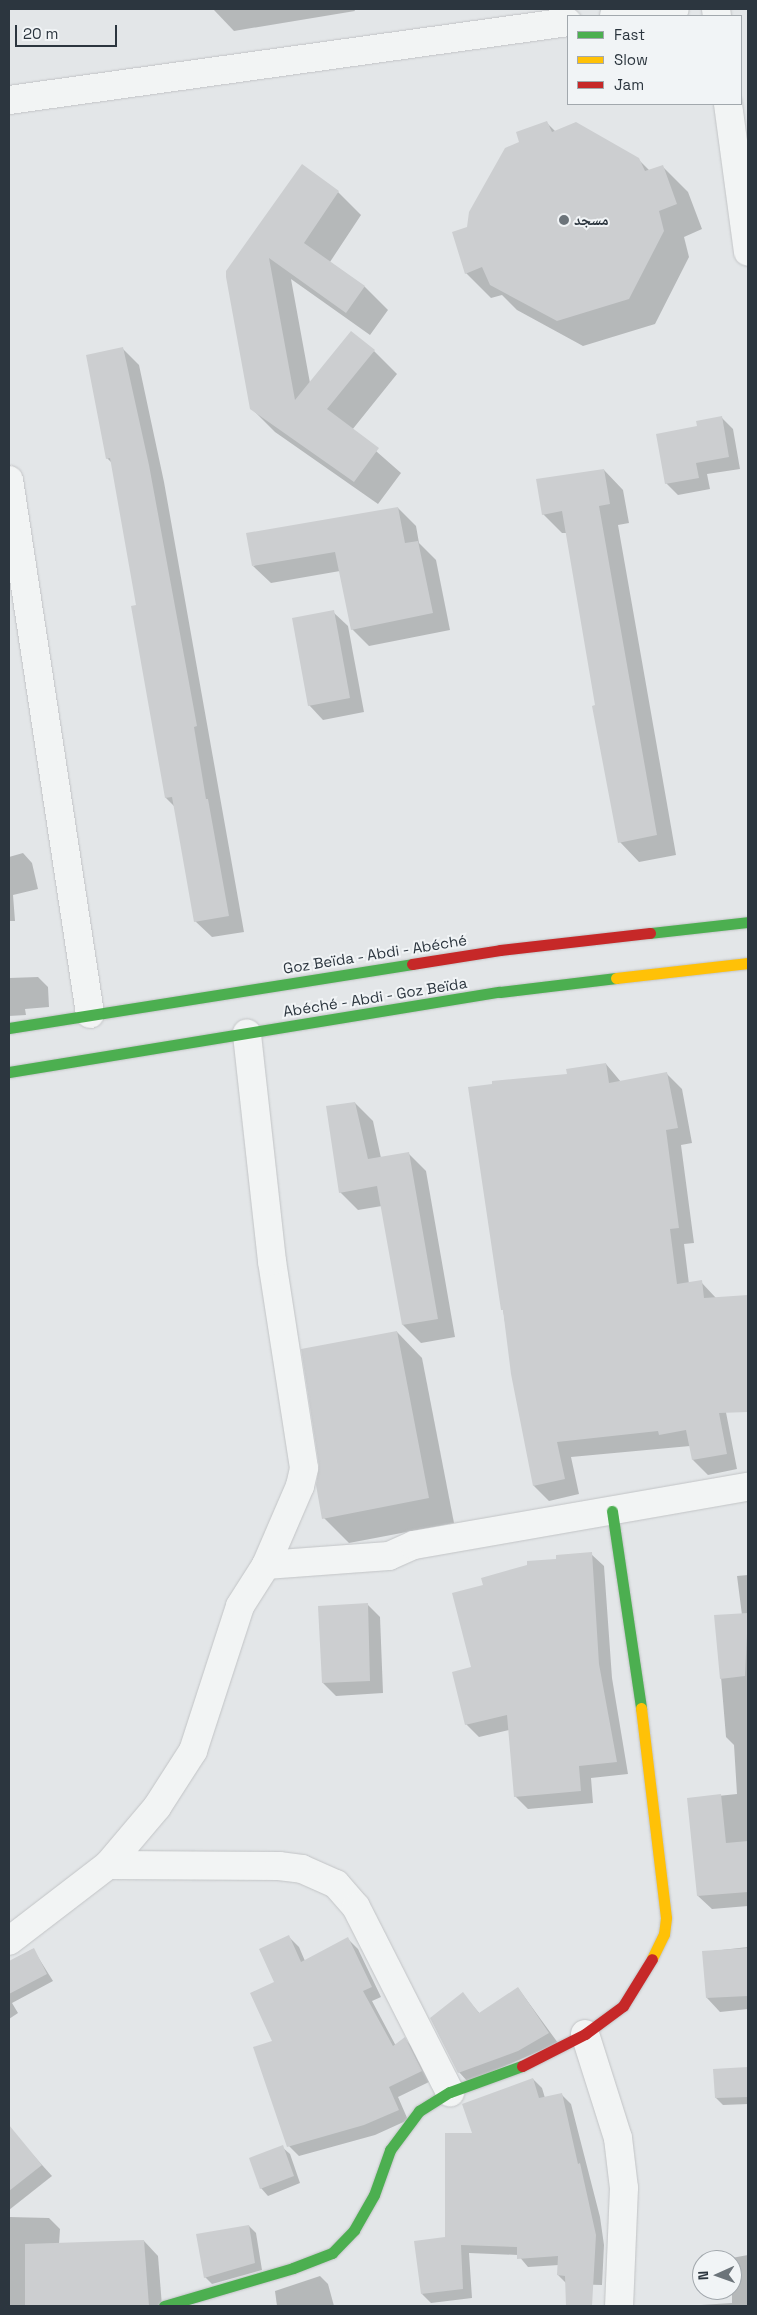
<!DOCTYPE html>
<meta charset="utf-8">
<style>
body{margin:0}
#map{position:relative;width:757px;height:2315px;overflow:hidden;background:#e3e6e8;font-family:"Space Grotesk","Noto Naskh Arabic",sans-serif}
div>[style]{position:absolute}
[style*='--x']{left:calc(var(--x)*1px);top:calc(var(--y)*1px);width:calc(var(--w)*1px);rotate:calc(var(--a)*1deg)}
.shadow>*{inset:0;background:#0003}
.building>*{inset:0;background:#ccced0}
.roads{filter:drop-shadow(0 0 1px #c2c4c6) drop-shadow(0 0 1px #c2c4c6)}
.street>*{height:28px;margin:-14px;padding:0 14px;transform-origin:14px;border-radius:14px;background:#f2f4f4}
.fast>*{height:11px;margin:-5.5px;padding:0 5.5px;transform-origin:5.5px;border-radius:5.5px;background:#4caf50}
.slow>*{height:11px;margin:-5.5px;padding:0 5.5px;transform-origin:5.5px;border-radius:5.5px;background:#ffc107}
.jam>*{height:11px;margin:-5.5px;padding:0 5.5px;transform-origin:5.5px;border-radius:5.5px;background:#c62828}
.dots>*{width:14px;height:14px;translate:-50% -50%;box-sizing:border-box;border:2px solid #f1f4f6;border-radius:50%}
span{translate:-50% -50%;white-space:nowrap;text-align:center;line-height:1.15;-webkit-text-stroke:4px #f1f4f6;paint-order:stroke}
.poi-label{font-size:15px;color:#2c363f;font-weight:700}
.left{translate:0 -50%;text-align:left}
.street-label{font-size:15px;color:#2c363f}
.frame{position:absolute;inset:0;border:10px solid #2c363f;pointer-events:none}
.legend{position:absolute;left:567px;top:15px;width:175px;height:90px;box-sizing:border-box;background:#f1f4f6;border:1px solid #a2a8ad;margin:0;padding:6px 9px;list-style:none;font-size:15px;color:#2c363f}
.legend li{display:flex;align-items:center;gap:10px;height:25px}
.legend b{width:25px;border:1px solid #a2a8ad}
.north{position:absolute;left:692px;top:2250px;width:50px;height:50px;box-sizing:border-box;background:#f1f4f6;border:1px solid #a2a8ad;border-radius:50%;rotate:268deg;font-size:14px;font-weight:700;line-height:20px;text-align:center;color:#2c363f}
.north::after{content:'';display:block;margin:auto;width:18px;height:22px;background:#6c747a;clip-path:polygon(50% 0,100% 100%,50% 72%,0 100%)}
.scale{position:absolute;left:15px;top:25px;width:102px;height:22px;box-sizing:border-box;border:2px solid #2c363f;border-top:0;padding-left:6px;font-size:15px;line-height:18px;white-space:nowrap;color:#2c363f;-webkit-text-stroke:4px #f1f4f6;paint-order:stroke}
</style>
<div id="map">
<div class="shadow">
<i style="clip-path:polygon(213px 9px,354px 9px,355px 11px,234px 31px)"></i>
<i style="clip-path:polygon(546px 122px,556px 132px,638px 159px,650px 171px,663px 167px,688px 192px,702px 229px,684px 237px,689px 257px,655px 324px,583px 346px,517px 310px,502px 295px,491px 298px,466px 273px,468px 228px,521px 142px)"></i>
<i style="clip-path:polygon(338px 192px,361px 215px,330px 262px,365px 287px,388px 310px,370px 335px,291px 279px,310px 383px,374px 351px,397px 374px,352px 430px,401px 473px,378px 504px,275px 432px,251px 408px,227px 273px)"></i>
<i style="clip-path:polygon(123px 349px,139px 365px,164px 482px,244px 932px,212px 937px,195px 921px,175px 807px,166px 798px,132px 607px,138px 606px,112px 463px,107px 458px)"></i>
<i style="clip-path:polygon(722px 418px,733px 429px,740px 469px,707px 474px,710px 489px,678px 495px,666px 483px,698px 427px)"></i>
<i style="clip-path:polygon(604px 470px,623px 490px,629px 523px,618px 525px,676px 855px,639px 862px,620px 842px,567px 533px,562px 533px,543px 514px)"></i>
<i style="clip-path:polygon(398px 508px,416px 526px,419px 543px,436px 560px,450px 630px,369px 646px,352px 629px,340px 571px,271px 583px,253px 566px)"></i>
<i style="clip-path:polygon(333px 612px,348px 626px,364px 712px,323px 720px,309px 705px)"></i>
<i style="clip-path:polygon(9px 852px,9px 857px,23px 853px,32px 863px,38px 889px,13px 895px,15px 921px,9px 921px)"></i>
<i style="clip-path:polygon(38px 977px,48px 987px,49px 1007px,25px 1009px,26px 1015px,9px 1016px,9px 978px)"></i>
<i style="clip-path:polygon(606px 1064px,621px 1082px,667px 1074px,682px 1089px,692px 1143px,681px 1145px,694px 1243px,684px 1244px,689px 1284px,701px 1282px,716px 1298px,748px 1296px,748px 1358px,716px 1361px,737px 1469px,708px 1475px,693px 1460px,690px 1446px,571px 1457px,579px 1494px,549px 1501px,534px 1486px,513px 1374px,469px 1088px,568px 1075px)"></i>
<i style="clip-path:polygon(355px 1103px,373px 1121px,381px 1158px,408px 1153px,426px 1171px,455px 1337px,421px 1343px,403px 1325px,382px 1206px,358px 1210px,340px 1192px)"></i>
<i style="clip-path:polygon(397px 1332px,422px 1358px,454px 1523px,349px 1543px,324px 1518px)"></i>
<i style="clip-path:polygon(591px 1554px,604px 1566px,612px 1678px,628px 1774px,591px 1778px,593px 1803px,528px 1809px,515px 1796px,509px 1730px,479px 1737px,466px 1724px,485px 1586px,557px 1560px)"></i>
<i style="clip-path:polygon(748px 1575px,748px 1906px,712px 1909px,698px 1896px,689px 1799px,737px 1794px,734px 1745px,726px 1737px,716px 1617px,742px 1615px,737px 1576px)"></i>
<i style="clip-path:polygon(367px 1604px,380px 1617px,383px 1693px,336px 1696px,323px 1683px)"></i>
<i style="clip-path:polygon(289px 1937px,299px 1947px,305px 1961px,348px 1939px,358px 1949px,381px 1997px,372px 2001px,396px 2046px,405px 2039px,414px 2049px,431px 2081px,398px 2097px,408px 2120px,375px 2135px,299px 2156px,289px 2146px,274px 2041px,275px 1982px)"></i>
<i style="clip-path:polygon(748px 1947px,748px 2009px,720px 2012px,707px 1998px,704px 1952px)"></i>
<i style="clip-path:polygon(33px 1949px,53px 1981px,12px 2003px,18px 2013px,9px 2019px,9px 1962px)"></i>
<i style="clip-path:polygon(518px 1988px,558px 2043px,468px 2082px,459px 2072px,463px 1994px,480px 2014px)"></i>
<i style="clip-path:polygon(748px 2068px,748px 2104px,723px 2105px,716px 2098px,714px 2070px)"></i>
<i style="clip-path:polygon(533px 2079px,542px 2088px,545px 2098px,562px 2095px,571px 2104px,600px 2217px,604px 2245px,602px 2285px,567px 2284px,558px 2275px,559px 2265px,528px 2267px,518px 2255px,469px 2253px,472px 2298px,431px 2303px,422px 2294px,446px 2238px,474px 2134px)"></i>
<i style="clip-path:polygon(15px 2135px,52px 2176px,9px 2210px,9px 2140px)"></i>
<i style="clip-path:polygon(282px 2147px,290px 2154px,300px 2183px,268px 2196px,261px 2188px)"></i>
<i style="clip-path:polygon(9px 2217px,49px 2218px,60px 2229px,59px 2244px,102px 2254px,96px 2306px,9px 2306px)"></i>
<i style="clip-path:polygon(249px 2226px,256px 2233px,262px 2270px,212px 2284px,205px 2277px)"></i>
<i style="clip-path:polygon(144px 2241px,158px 2256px,162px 2306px,129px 2306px,118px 2242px)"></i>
<i style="clip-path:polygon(748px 2255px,748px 2306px,685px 2306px,732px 2303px,732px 2260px,726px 2259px)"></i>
<i style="clip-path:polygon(320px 2276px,328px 2284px,334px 2306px,277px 2306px,275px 2291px)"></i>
</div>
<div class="building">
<i style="clip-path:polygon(547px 121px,552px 132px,576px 122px,639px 158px,645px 171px,663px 165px,677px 204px,659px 211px,664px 231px,629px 299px,557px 321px,490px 285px,482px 267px,465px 274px,452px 232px,467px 227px,469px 212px,505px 148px,519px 142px,516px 132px)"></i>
<i style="clip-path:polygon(302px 164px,339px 191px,304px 243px,365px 286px,346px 313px,269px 258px,295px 400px,351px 331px,375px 350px,327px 409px,379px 448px,354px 482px,250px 409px,226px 277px,226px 271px)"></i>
<i style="clip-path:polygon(123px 347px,149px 465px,197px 726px,194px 727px,206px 799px,208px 799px,229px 916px,194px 922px,172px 797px,165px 798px,131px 606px,136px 605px,110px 458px,106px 459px,86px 355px)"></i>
<i style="clip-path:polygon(722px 416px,729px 457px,696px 463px,699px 478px,665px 484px,656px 434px,697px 426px,696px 421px)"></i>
<i style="clip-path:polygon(604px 469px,610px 504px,599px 506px,657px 835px,618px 843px,592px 706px,595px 705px,562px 511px,542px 515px,536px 479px)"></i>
<i style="clip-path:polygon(398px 507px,405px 543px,418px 541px,433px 613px,351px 630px,335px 552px,252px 566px,246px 533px)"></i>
<i style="clip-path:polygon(334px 610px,350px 698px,308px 706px,292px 618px)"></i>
<i style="clip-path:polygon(606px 1063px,609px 1083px,667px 1072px,678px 1128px,666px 1130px,679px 1228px,670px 1229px,677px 1284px,702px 1280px,704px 1298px,748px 1295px,748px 1412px,719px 1413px,727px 1454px,692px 1460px,686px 1430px,659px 1435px,658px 1431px,557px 1442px,565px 1479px,533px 1486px,511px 1374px,503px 1310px,501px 1310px,468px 1087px,492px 1084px,492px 1081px,567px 1074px,566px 1069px)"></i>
<i style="clip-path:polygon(355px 1102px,368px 1159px,409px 1152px,438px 1319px,402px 1325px,377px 1186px,339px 1193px,326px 1106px)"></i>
<i style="clip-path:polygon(397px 1331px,429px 1498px,322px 1519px,316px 1485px,319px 1466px,301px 1349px)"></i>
<i style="clip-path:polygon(592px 1552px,599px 1664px,617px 1762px,579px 1766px,581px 1791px,514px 1797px,507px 1715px,465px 1725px,452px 1672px,471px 1667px,452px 1593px,483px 1585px,481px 1578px,527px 1565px,527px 1561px,556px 1559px,556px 1555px)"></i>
<i style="clip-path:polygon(368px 1603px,370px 1681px,322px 1683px,318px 1606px)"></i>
<i style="clip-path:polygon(748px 1613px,745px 1676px,720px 1679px,714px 1615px)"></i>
<i style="clip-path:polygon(721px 1794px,726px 1843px,748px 1841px,748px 1892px,697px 1896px,687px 1798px)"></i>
<i style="clip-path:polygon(289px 1935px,301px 1962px,348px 1937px,372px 1987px,363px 1991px,393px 2046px,405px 2037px,422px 2071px,389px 2087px,399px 2110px,364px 2125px,287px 2147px,253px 2047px,272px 2041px,250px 1993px,274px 1982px,259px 1949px)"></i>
<i style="clip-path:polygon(34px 1948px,47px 1974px,9px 1994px,9px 1961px)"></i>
<i style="clip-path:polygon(748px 1948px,748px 1996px,706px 1998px,702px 1951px)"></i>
<i style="clip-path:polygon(518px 1987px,549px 2033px,518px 2051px,458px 2073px,430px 2018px,463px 1992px,479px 2013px)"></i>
<i style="clip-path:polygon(748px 2067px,748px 2097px,715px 2098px,713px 2069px)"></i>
<i style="clip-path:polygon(533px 2078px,539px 2098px,562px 2093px,578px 2164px,580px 2163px,596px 2235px,592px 2306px,566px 2306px,565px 2276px,557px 2275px,558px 2256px,517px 2259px,517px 2247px,461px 2245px,463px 2289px,421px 2294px,414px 2241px,445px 2237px,445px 2133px,472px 2133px,462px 2104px)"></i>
<i style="clip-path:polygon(9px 2125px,42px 2165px,9px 2191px)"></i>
<i style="clip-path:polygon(283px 2145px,294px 2176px,260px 2189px,249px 2158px)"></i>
<i style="clip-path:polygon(249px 2225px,255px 2263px,204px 2278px,196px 2234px)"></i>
<i style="clip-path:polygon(144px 2240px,149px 2306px,25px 2306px,25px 2244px)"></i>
</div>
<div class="roads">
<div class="street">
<i style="--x:716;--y:9;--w:7;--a:82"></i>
<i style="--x:614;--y:16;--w:61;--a:-6.5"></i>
<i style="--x:9;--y:100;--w:564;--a:-7.94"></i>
<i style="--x:728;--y:104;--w:149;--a:82.3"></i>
<i style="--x:9;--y:480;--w:540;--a:81.37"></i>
<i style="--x:266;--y:1565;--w:123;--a:-4.2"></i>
<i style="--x:389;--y:1556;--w:27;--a:-24"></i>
<i style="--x:414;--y:1545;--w:339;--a:-9.9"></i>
<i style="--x:108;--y:1865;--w:171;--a:0.3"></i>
<i style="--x:279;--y:1866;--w:23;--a:7"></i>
<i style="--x:302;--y:1869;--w:37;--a:24"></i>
<i style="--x:336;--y:1884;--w:30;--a:49"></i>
<i style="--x:356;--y:1907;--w:208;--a:63.1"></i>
<i style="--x:9;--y:1941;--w:125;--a:-37.5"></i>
<i style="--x:108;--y:1865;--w:76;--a:-49.8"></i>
<i style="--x:157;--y:1807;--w:67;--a:-57.3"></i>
<i style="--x:193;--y:1751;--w:152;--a:-72"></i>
<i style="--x:240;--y:1606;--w:49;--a:-57.6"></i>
<i style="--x:266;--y:1565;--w:86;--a:-66.7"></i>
<i style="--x:300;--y:1486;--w:18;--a:-77"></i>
<i style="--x:304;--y:1468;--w:209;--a:-98.8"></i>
<i style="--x:272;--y:1261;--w:229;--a:-96.3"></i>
<i style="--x:585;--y:2034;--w:109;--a:72.4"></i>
<i style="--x:618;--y:2138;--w:50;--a:83.2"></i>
<i style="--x:624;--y:2188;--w:118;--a:92.4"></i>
</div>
<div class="fast">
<i style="--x:650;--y:933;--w:99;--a:-6.4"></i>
<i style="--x:9;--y:1028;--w:408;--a:-9"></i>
<i style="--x:9;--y:1072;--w:497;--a:-9.3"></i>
<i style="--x:500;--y:992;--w:117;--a:-6.9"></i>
<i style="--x:612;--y:1511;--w:199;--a:81.6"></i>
<i style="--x:164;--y:2306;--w:134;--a:-16.4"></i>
<i style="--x:293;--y:2268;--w:42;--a:-21"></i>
<i style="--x:332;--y:2253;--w:32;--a:-46"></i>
<i style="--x:354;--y:2230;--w:40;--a:-60.3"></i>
<i style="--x:374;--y:2195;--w:48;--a:-70.4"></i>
<i style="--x:390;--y:2150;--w:49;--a:-53.4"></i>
<i style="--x:419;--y:2111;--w:36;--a:-32"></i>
<i style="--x:450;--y:2092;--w:77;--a:-19.9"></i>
</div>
<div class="slow">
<i style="--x:616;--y:978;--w:133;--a:-6.5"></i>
<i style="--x:641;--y:1708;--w:211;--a:83.2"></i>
<i style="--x:666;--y:1918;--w:16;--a:97"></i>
<i style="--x:664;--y:1934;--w:28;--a:116"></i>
</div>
<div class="jam">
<i style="--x:412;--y:964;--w:89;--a:-9"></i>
<i style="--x:500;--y:950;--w:151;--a:-6.5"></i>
<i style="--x:522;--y:2066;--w:71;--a:-26.9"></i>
<i style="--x:585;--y:2034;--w:47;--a:-36.4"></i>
<i style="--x:623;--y:2006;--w:55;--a:-58.3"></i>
</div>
</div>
<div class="dots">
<i style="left:564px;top:220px;background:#6c747a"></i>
</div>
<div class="poi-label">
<span class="left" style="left:574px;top:220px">مسجد</span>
</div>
<div class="street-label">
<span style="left:375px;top:954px;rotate:-9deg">Goz Beïda - Abdi - Abéché</span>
<span style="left:375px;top:997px;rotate:-9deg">Abéché - Abdi - Goz Beïda</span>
</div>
<div class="frame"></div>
<ul class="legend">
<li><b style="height:6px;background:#4caf50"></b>Fast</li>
<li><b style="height:6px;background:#ffc107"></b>Slow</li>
<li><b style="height:6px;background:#c62828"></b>Jam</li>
</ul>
<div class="north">N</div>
<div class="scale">20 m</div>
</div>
